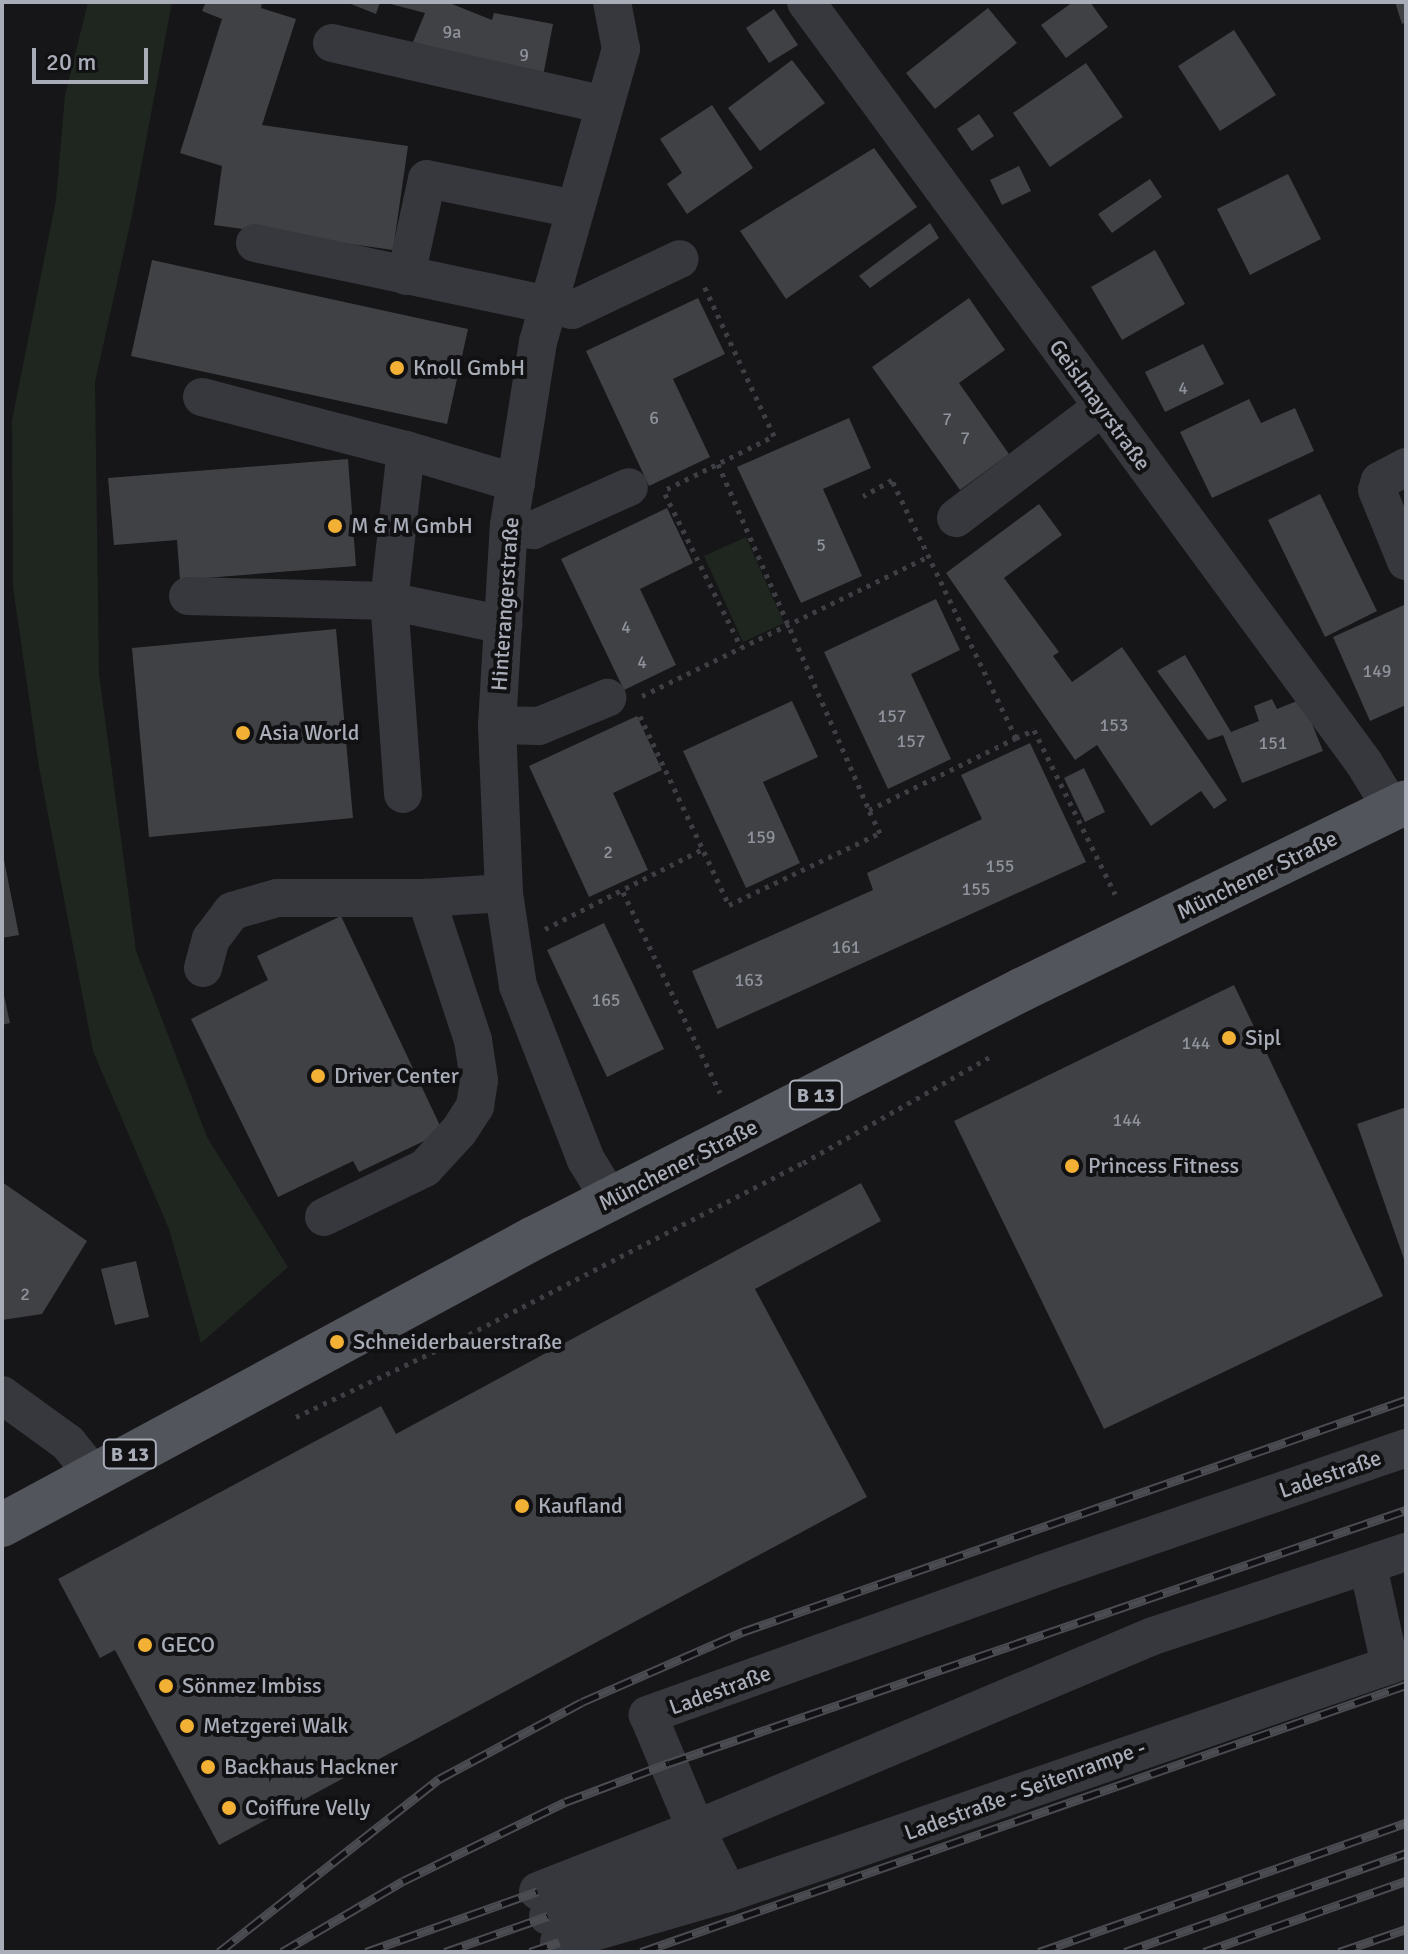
<!DOCTYPE html>
<meta charset="utf-8">
<style>
body{margin:0}
#map{position:relative;width:1408px;height:1954px;overflow:hidden;background:#161618;font-family:Signika,sans-serif}
div>[style]{position:absolute}
[style*='--x']{left:calc(var(--x)*1px);top:calc(var(--y)*1px);width:calc(var(--w)*1px);rotate:calc(var(--a)*1deg)}
.green>*{inset:0;background:#1e261f}
.building>*{inset:0;background:#404145}
.path>*{height:5px;margin-top:-2.5px;transform-origin:0;background:repeating-linear-gradient(90deg,#3d3f44 0 4px,transparent 0 10px)}
.minor>*{height:38px;margin:-19px;padding:0 19px;transform-origin:19px;border-radius:19px;background:#37383d}
.major>*{height:44px;margin:-22px;padding:0 22px;transform-origin:22px;border-radius:22px;background:#53555c}
.rail>*{height:9px;margin-top:-4.5px;transform-origin:0;background:repeating-linear-gradient(90deg,#111113 0 18px,#4a4c52 0 36px);box-sizing:border-box;border-block:2px solid #4a4c52}
.dots>*{width:22px;height:22px;translate:-50% -50%;box-sizing:border-box;border:4px solid #111113;border-radius:50%}
span{translate:-50% -50%;white-space:nowrap;text-align:center;line-height:1.15;-webkit-text-stroke:8px #111113;paint-order:stroke}
.number-label{font-size:18px;color:#8e929b}
.number-label span{-webkit-text-stroke-width:0}
.shield-label span{padding:2px 6px;background:#111113;border:2px solid;border-radius:6px;-webkit-text-stroke-width:0}
.shield-label{font-size:20px;color:#a8adb8;font-weight:700}
.poi-label{font-size:22px;color:#a8adb8}
.left{translate:0 -50%;text-align:left}
.street-label{font-size:22px;color:#a8adb8}
.frame{position:absolute;inset:0;border:4px solid #a8adb8;pointer-events:none}
.scale{position:absolute;left:32px;top:48px;width:116px;height:36px;box-sizing:border-box;border:4px solid #a8adb8;border-top:0;padding-left:10px;font-size:24px;line-height:28px;white-space:nowrap;color:#a8adb8;-webkit-text-stroke:6px #111113;paint-order:stroke}
</style>
<div id="map">
<div class="green">
<i style="clip-path:polygon(88px 2px,172px 2px,132px 215px,95px 382px,99px 674px,136px 951px,207px 1137px,288px 1267px,201px 1343px,169px 1229px,93px 1051px,39px 767px,13px 587px,12px 420px,56px 200px,65px 95px)"></i>
<i style="clip-path:polygon(746px 537px,784px 623px,743px 642px,704px 556px)"></i>
</div>
<div class="building">
<i style="clip-path:polygon(206px 2px,262px 2px,261px 8px,296px 19px,262px 125px,408px 146px,393px 250px,214px 225px,222px 166px,180px 153px,222px 19px,202px 11px)"></i>
<i style="clip-path:polygon(346px 2px,380px 2px,376px 14px)"></i>
<i style="clip-path:polygon(383px 2px,447px 2px,492px 20px,494px 13px,553px 24px,543px 76px,413px 42px,425px 13px)"></i>
<i style="clip-path:polygon(1073px 2px,1090px 2px,1108px 27px,1066px 58px,1041px 25px)"></i>
<i style="clip-path:polygon(1395px 2px,1406px 2px,1406px 22px,1402px 24px)"></i>
<i style="clip-path:polygon(988px 8px,1017px 43px,935px 109px,906px 73px)"></i>
<i style="clip-path:polygon(774px 9px,798px 45px,769px 63px,746px 28px)"></i>
<i style="clip-path:polygon(1234px 30px,1276px 95px,1220px 131px,1178px 66px)"></i>
<i style="clip-path:polygon(792px 60px,825px 103px,760px 151px,728px 108px)"></i>
<i style="clip-path:polygon(1086px 63px,1123px 117px,1050px 167px,1013px 113px)"></i>
<i style="clip-path:polygon(712px 105px,753px 168px,687px 214px,667px 184px,682px 173px,660px 139px)"></i>
<i style="clip-path:polygon(979px 114px,994px 136px,972px 151px,957px 129px)"></i>
<i style="clip-path:polygon(874px 148px,917px 207px,786px 299px,740px 231px)"></i>
<i style="clip-path:polygon(1019px 166px,1031px 191px,1002px 205px,990px 180px)"></i>
<i style="clip-path:polygon(1288px 174px,1321px 239px,1250px 275px,1217px 209px)"></i>
<i style="clip-path:polygon(1150px 179px,1162px 197px,1112px 233px,1098px 214px)"></i>
<i style="clip-path:polygon(930px 223px,939px 238px,870px 288px,859px 276px)"></i>
<i style="clip-path:polygon(1155px 250px,1185px 304px,1122px 340px,1091px 287px)"></i>
<i style="clip-path:polygon(152px 260px,468px 329px,447px 424px,131px 356px)"></i>
<i style="clip-path:polygon(698px 298px,725px 354px,673px 379px,710px 457px,649px 486px,586px 351px)"></i>
<i style="clip-path:polygon(969px 298px,1005px 350px,959px 383px,1009px 454px,960px 490px,872px 367px)"></i>
<i style="clip-path:polygon(1203px 344px,1224px 384px,1165px 412px,1145px 372px)"></i>
<i style="clip-path:polygon(1249px 399px,1261px 423px,1295px 408px,1314px 451px,1212px 498px,1180px 432px)"></i>
<i style="clip-path:polygon(849px 418px,871px 468px,823px 489px,862px 576px,801px 603px,737px 467px)"></i>
<i style="clip-path:polygon(348px 459px,356px 566px,180px 580px,177px 540px,114px 545px,108px 478px)"></i>
<i style="clip-path:polygon(1320px 494px,1377px 611px,1325px 637px,1268px 520px)"></i>
<i style="clip-path:polygon(1039px 504px,1062px 535px,1004px 578px,1059px 652px,1053px 656px,1072px 682px,1122px 647px,1227px 800px,1214px 809px,1201px 791px,1151px 826px,1097px 745px,1075px 760px,946px 573px)"></i>
<i style="clip-path:polygon(667px 508px,693px 563px,640px 589px,676px 665px,624px 690px,561px 559px)"></i>
<i style="clip-path:polygon(936px 599px,960px 650px,911px 674px,951px 759px,888px 789px,824px 652px)"></i>
<i style="clip-path:polygon(1406px 604px,1406px 705px,1370px 721px,1333px 637px)"></i>
<i style="clip-path:polygon(336px 629px,353px 818px,149px 837px,132px 648px)"></i>
<i style="clip-path:polygon(1185px 655px,1231px 732px,1259px 721px,1254px 706px,1272px 699px,1277px 709px,1302px 699px,1323px 751px,1242px 783px,1223px 735px,1208px 740px,1157px 671px)"></i>
<i style="clip-path:polygon(792px 701px,818px 757px,763px 782px,800px 863px,746px 888px,683px 751px)"></i>
<i style="clip-path:polygon(637px 716px,662px 770px,613px 793px,648px 870px,589px 897px,529px 766px)"></i>
<i style="clip-path:polygon(1030px 743px,1086px 862px,717px 1029px,692px 971px,873px 890px,867px 873px,982px 819px,961px 775px)"></i>
<i style="clip-path:polygon(1084px 768px,1105px 812px,1085px 822px,1064px 778px)"></i>
<i style="clip-path:polygon(2px 850px,19px 935px,2px 938px)"></i>
<i style="clip-path:polygon(341px 916px,443px 1132px,359px 1172px,353px 1161px,278px 1197px,191px 1019px,268px 980px,257px 956px)"></i>
<i style="clip-path:polygon(604px 923px,664px 1049px,607px 1077px,547px 950px)"></i>
<i style="clip-path:polygon(1234px 985px,1383px 1296px,1104px 1429px,954px 1121px)"></i>
<i style="clip-path:polygon(2px 986px,10px 1023px,2px 1025px)"></i>
<i style="clip-path:polygon(1406px 1107px,1406px 1265px,1357px 1124px)"></i>
<i style="clip-path:polygon(2px 1182px,87px 1241px,42px 1314px,2px 1320px)"></i>
<i style="clip-path:polygon(861px 1183px,881px 1221px,755px 1289px,867px 1497px,219px 1845px,115px 1650px,100px 1658px,58px 1579px,381px 1406px,396px 1434px)"></i>
<i style="clip-path:polygon(136px 1261px,149px 1317px,115px 1325px,101px 1269px)"></i>
</div>
<div class="path">
<i style="--x:718;--y:464;--w:378;--a:66.4"></i>
<i style="--x:869;--y:810;--w:164;--a:-26.1"></i>
<i style="--x:1016;--y:738;--w:286;--a:-115.7"></i>
<i style="--x:892;--y:480;--w:33;--a:151"></i>
<i style="--x:667;--y:489;--w:119;--a:-26.4"></i>
<i style="--x:774;--y:436;--w:166;--a:-115"></i>
<i style="--x:665;--y:494;--w:171;--a:63.6"></i>
<i style="--x:642;--y:696;--w:319;--a:-26"></i>
<i style="--x:640;--y:716;--w:209;--a:64.8"></i>
<i style="--x:729;--y:905;--w:167;--a:-25.5"></i>
<i style="--x:880;--y:833;--w:25;--a:-116"></i>
<i style="--x:1016;--y:738;--w:20;--a:-24"></i>
<i style="--x:1034;--y:730;--w:183;--a:63.7"></i>
<i style="--x:623;--y:892;--w:223;--a:64.2"></i>
<i style="--x:545;--y:929;--w:177;--a:-26.9"></i>
<i style="--x:296;--y:1417;--w:182;--a:-25.4"></i>
<i style="--x:460;--y:1339;--w:386;--a:-27.2"></i>
<i style="--x:803;--y:1163;--w:219;--a:-29.6"></i>
</div>
<div class="minor">
<i style="--x:806;--y:2;--w:944;--a:53.75"></i>
<i style="--x:1364;--y:763;--w:54;--a:58.7"></i>
<i style="--x:332;--y:43;--w:279;--a:12.8"></i>
<i style="--x:255;--y:243;--w:324;--a:11.9"></i>
<i style="--x:572;--y:310;--w:119;--a:-25.3"></i>
<i style="--x:406;--y:276;--w:99;--a:-77.8"></i>
<i style="--x:427;--y:179;--w:151;--a:11.5"></i>
<i style="--x:202;--y:397;--w:211;--a:14.6"></i>
<i style="--x:406;--y:450;--w:115;--a:16.7"></i>
<i style="--x:1406;--y:467;--w:30;--a:152"></i>
<i style="--x:1380;--y:481;--w:9;--a:108"></i>
<i style="--x:1377;--y:490;--w:77;--a:67.8"></i>
<i style="--x:956;--y:518;--w:183;--a:-37.2"></i>
<i style="--x:509;--y:525;--w:25;--a:12"></i>
<i style="--x:533;--y:530;--w:105;--a:-24.1"></i>
<i style="--x:188;--y:596;--w:201;--a:1.4"></i>
<i style="--x:389;--y:601;--w:117;--a:11.8"></i>
<i style="--x:497;--y:725;--w:42;--a:1.4"></i>
<i style="--x:539;--y:726;--w:74;--a:-22.4"></i>
<i style="--x:403;--y:794;--w:194;--a:-94.1"></i>
<i style="--x:389;--y:601;--w:152;--a:-83.6"></i>
<i style="--x:203;--y:968;--w:30;--a:-75"></i>
<i style="--x:211;--y:939;--w:35;--a:-53"></i>
<i style="--x:232;--y:911;--w:47;--a:-16.1"></i>
<i style="--x:277;--y:898;--w:149;--a:0"></i>
<i style="--x:426;--y:898;--w:78;--a:-3.7"></i>
<i style="--x:610;--y:1199;--w:46;--a:-121.6"></i>
<i style="--x:586;--y:1160;--w:187;--a:-111.3"></i>
<i style="--x:518;--y:986;--w:94;--a:-98.6"></i>
<i style="--x:504;--y:893;--w:168;--a:-92.4"></i>
<i style="--x:497;--y:725;--w:200;--a:-86.6"></i>
<i style="--x:509;--y:525;--w:185;--a:-81"></i>
<i style="--x:538;--y:342;--w:305;--a:-74.2"></i>
<i style="--x:621;--y:49;--w:48;--a:-100.8"></i>
<i style="--x:324;--y:1217;--w:112;--a:-25.9"></i>
<i style="--x:425;--y:1168;--w:50;--a:-47.4"></i>
<i style="--x:459;--y:1131;--w:30;--a:-57"></i>
<i style="--x:475;--y:1106;--w:26;--a:-81"></i>
<i style="--x:479;--y:1080;--w:40;--a:-98.5"></i>
<i style="--x:473;--y:1040;--w:150;--a:-108.3"></i>
<i style="--x:2;--y:1395;--w:82;--a:36"></i>
<i style="--x:68;--y:1443;--w:40;--a:51"></i>
<i style="--x:1406;--y:1448;--w:386;--a:161"></i>
<i style="--x:1041;--y:1574;--w:418;--a:160.3"></i>
<i style="--x:648;--y:1715;--w:124;--a:67.2"></i>
<i style="--x:696;--y:1829;--w:496;--a:-22.9"></i>
<i style="--x:1153;--y:1636;--w:267;--a:-18.4"></i>
<i style="--x:1368;--y:1566;--w:101;--a:77.5"></i>
<i style="--x:1390;--y:1665;--w:17;--a:-21"></i>
<i style="--x:538;--y:1891;--w:170;--a:-21.4"></i>
<i style="--x:696;--y:1829;--w:72;--a:63.4"></i>
<i style="--x:728;--y:1893;--w:700;--a:-19"></i>
<i style="--x:548;--y:1916;--w:173;--a:-18.5"></i>
<i style="--x:559;--y:1942;--w:176;--a:-16.2"></i>
</div>
<div class="major">
<i style="--x:2;--y:1525;--w:604;--a:-28.35"></i>
<i style="--x:534;--y:1238;--w:547;--a:-26.99"></i>
<i style="--x:1021;--y:990;--w:428;--a:-26"></i>
</div>
<div class="rail">
<i style="--x:219;--y:1952;--w:280;--a:-38.2"></i>
<i style="--x:439;--y:1779;--w:162;--a:-28.3"></i>
<i style="--x:582;--y:1702;--w:175;--a:-23.6"></i>
<i style="--x:742;--y:1632;--w:703;--a:-19.26"></i>
<i style="--x:282;--y:1952;--w:140;--a:-30.4"></i>
<i style="--x:403;--y:1881;--w:180;--a:-26"></i>
<i style="--x:565;--y:1802;--w:111;--a:-20.6"></i>
<i style="--x:669;--y:1763;--w:779;--a:-18.95"></i>
<i style="--x:366;--y:1952;--w:182;--a:-19.5"></i>
<i style="--x:445;--y:1952;--w:109;--a:-19.3"></i>
<i style="--x:530;--y:1952;--w:31;--a:-19"></i>
<i style="--x:641;--y:1952;--w:810;--a:-19.24"></i>
<i style="--x:1039;--y:1952;--w:389;--a:-19.4"></i>
<i style="--x:1125;--y:1952;--w:298;--a:-19.4"></i>
<i style="--x:1204;--y:1952;--w:214;--a:-19.4"></i>
<i style="--x:1339;--y:1952;--w:71;--a:-18.9"></i>
</div>
<div class="dots">
<i style="left:397px;top:368px;background:#f2b134"></i>
<i style="left:335px;top:526px;background:#f2b134"></i>
<i style="left:243px;top:733px;background:#f2b134"></i>
<i style="left:1229px;top:1038px;background:#f2b134"></i>
<i style="left:318px;top:1076px;background:#f2b134"></i>
<i style="left:1072px;top:1166px;background:#f2b134"></i>
<i style="left:337px;top:1342px;background:#f2b134"></i>
<i style="left:522px;top:1506px;background:#f2b134"></i>
<i style="left:145px;top:1645px;background:#f2b134"></i>
<i style="left:166px;top:1686px;background:#f2b134"></i>
<i style="left:187px;top:1726px;background:#f2b134"></i>
<i style="left:208px;top:1767px;background:#f2b134"></i>
<i style="left:229px;top:1808px;background:#f2b134"></i>
</div>
<div class="number-label">
<span style="left:452px;top:32px">9a</span>
<span style="left:524px;top:55px">9</span>
<span style="left:1183px;top:388px">4</span>
<span style="left:654px;top:418px">6</span>
<span style="left:947px;top:419px">7</span>
<span style="left:965px;top:438px">7</span>
<span style="left:821px;top:545px">5</span>
<span style="left:626px;top:627px">4</span>
<span style="left:642px;top:662px">4</span>
<span style="left:1377px;top:671px">149</span>
<span style="left:892px;top:716px">157</span>
<span style="left:1114px;top:725px">153</span>
<span style="left:911px;top:741px">157</span>
<span style="left:1273px;top:743px">151</span>
<span style="left:761px;top:837px">159</span>
<span style="left:608px;top:852px">2</span>
<span style="left:1000px;top:866px">155</span>
<span style="left:976px;top:889px">155</span>
<span style="left:846px;top:947px">161</span>
<span style="left:749px;top:980px">163</span>
<span style="left:606px;top:1000px">165</span>
<span style="left:1196px;top:1043px">144</span>
<span style="left:1127px;top:1120px">144</span>
<span style="left:25px;top:1294px">2</span>
</div>
<div class="shield-label">
<span style="left:816px;top:1095px">B 13</span>
<span style="left:130px;top:1454px">B 13</span>
</div>
<div class="poi-label">
<span class="left" style="left:413px;top:368px">Knoll GmbH</span>
<span class="left" style="left:351px;top:526px">M &amp; M GmbH</span>
<span class="left" style="left:259px;top:733px">Asia World</span>
<span class="left" style="left:1245px;top:1038px">Sipl</span>
<span class="left" style="left:334px;top:1076px">Driver Center</span>
<span class="left" style="left:1088px;top:1166px">Princess Fitness</span>
<span class="left" style="left:353px;top:1342px">Schneiderbauerstraße</span>
<span class="left" style="left:538px;top:1506px">Kaufland</span>
<span class="left" style="left:161px;top:1645px">GECO</span>
<span class="left" style="left:182px;top:1686px">Sönmez Imbiss</span>
<span class="left" style="left:203px;top:1726px">Metzgerei Walk</span>
<span class="left" style="left:224px;top:1767px">Backhaus Hackner</span>
<span class="left" style="left:245px;top:1808px">Coiffure Velly</span>
</div>
<div class="street-label">
<span style="left:1100px;top:405px;rotate:54deg">Geislmayrstraße</span>
<span style="left:505px;top:604px;rotate:-86deg">Hinterangerstraße</span>
<span style="left:1257px;top:875px;rotate:-26deg">Münchener Straße</span>
<span style="left:678px;top:1165px;rotate:-27deg">Münchener Straße</span>
<span style="left:1330px;top:1474px;rotate:-19deg">Ladestraße</span>
<span style="left:720px;top:1690px;rotate:-20deg">Ladestraße</span>
<span style="left:1025px;top:1790px;rotate:-20deg">Ladestraße - Seitenrampe -</span>
</div>
<div class="frame"></div>
<div class="scale">20 m</div>
</div>
